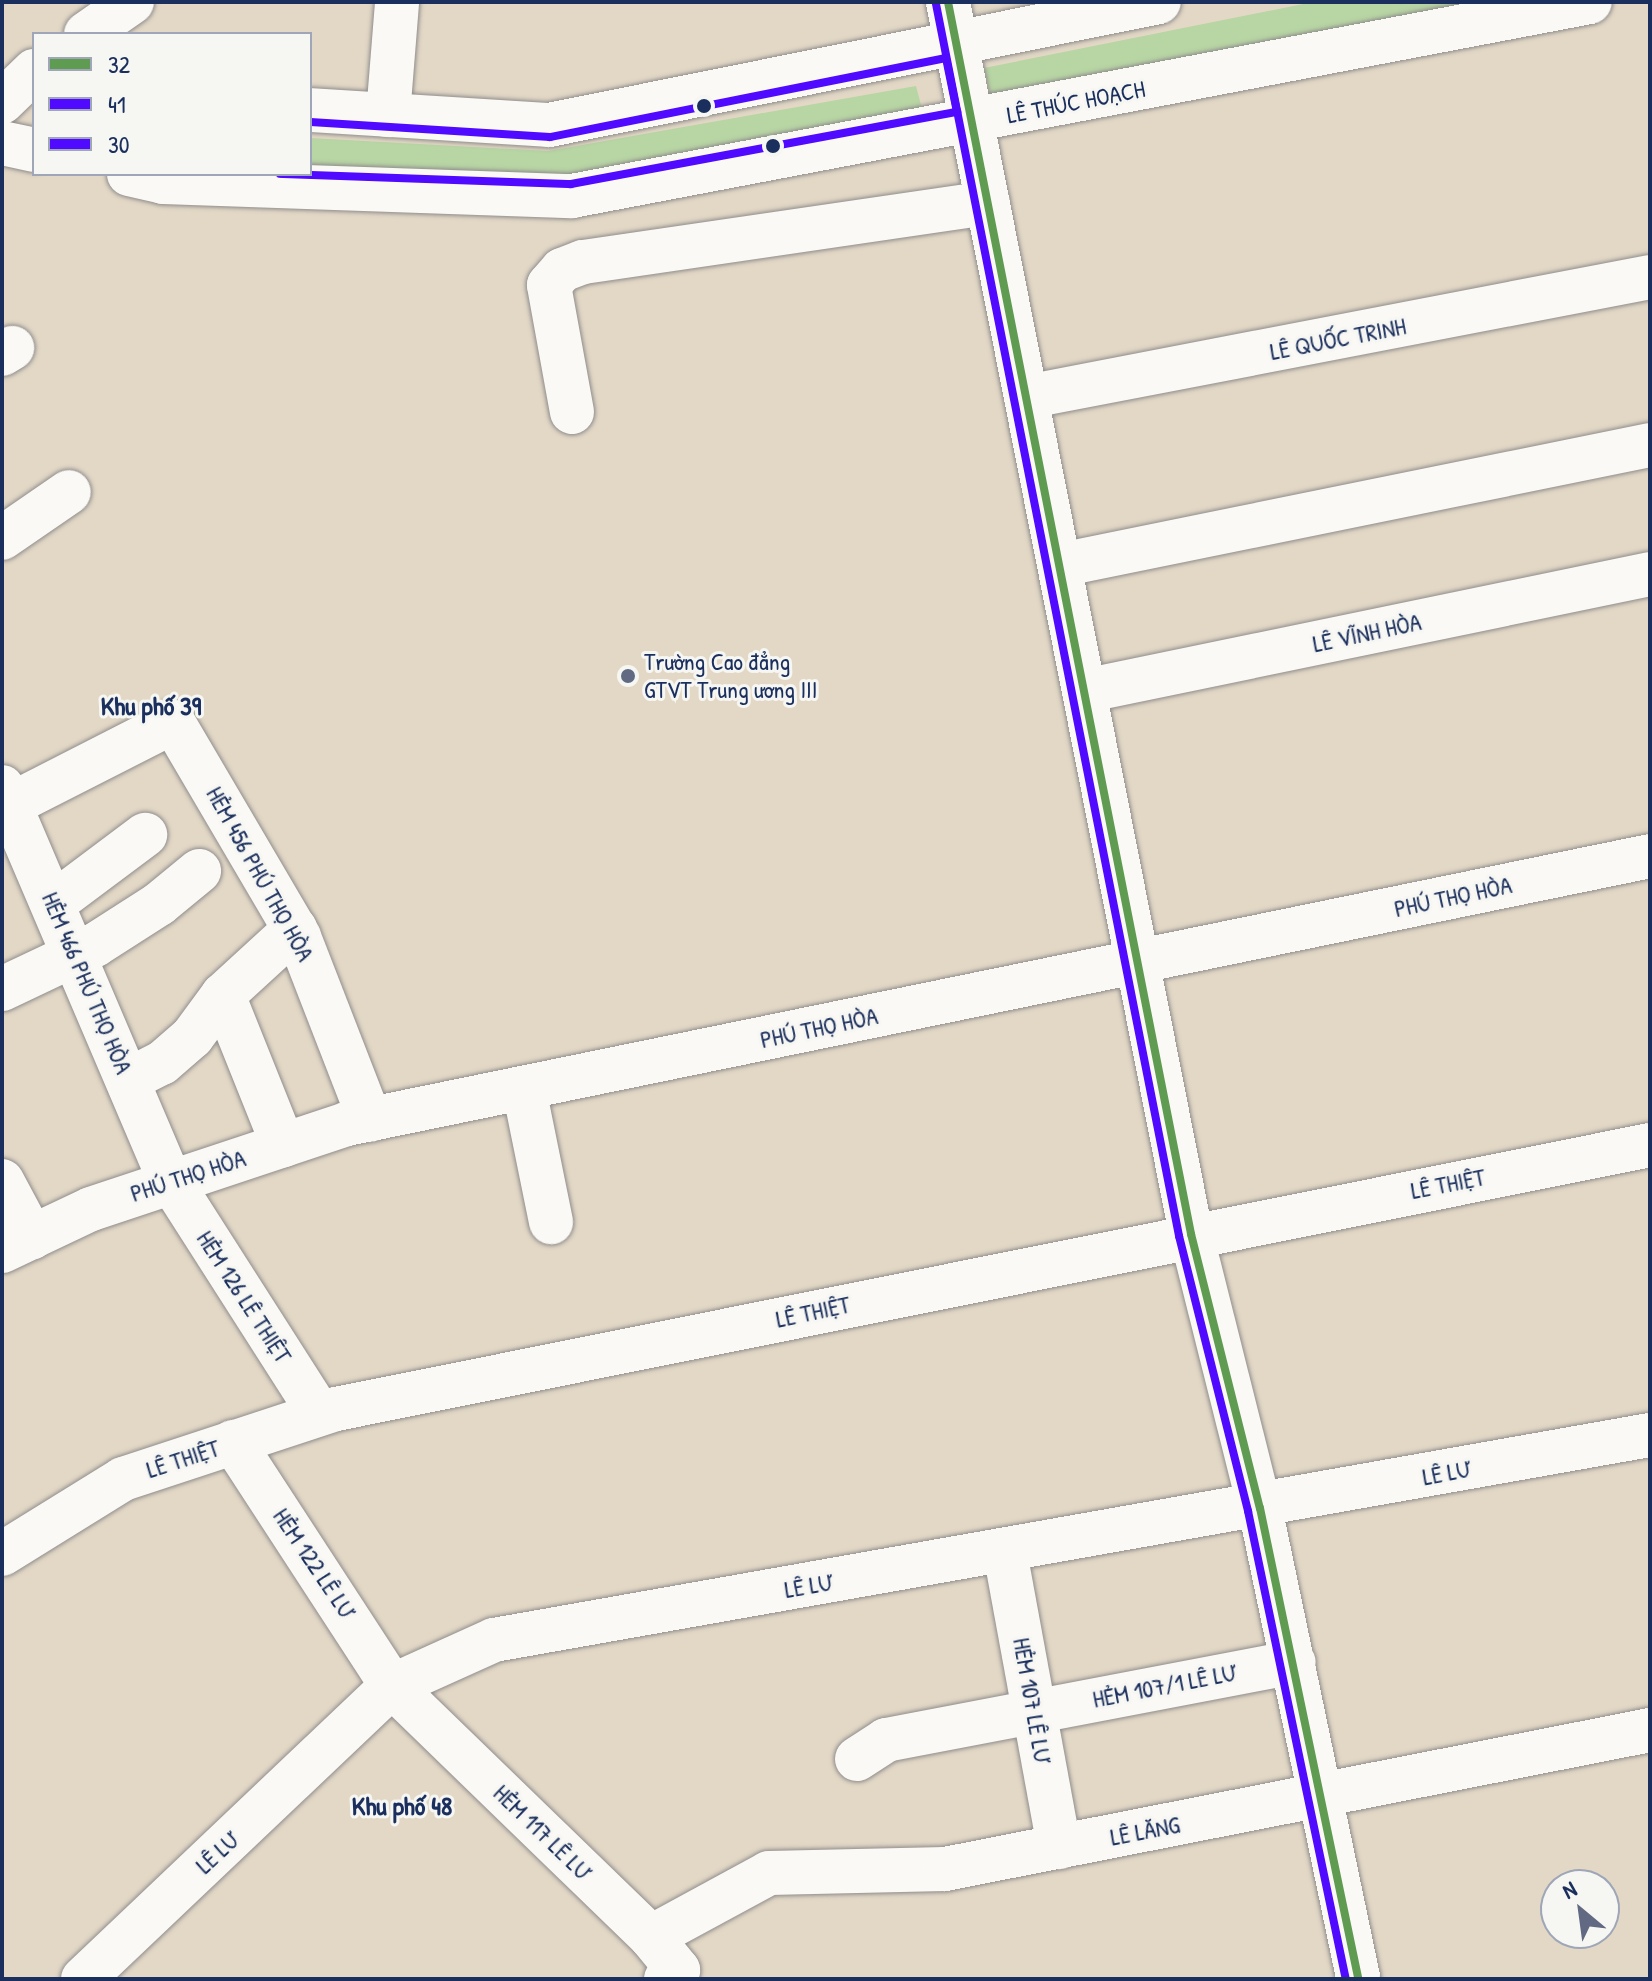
<!DOCTYPE html>
<meta charset="utf-8">
<style>
body{margin:0}
#map{position:relative;width:1652px;height:1981px;overflow:hidden;background:#e3d8c6;font-family:"Patrick Hand",sans-serif}
div>[style]{position:absolute}
[style*='--x']{left:calc(var(--x)*1px);top:calc(var(--y)*1px);width:calc(var(--w)*1px);rotate:calc(var(--a)*1deg)}
.green>*{inset:0;background:#b8d5a4}
.roads{filter:drop-shadow(0 0 2px #8f8d8c) drop-shadow(0 0 2px #8f8d8c)}
.minor>*{height:44px;margin:-22px;padding:0 22px;transform-origin:22px;border-radius:22px;background:#fbf9f6}
.bus-1>*{height:8px;margin:-4px;padding:0 4px;transform-origin:4px;border-radius:4px;background:#5f9c51}
.bus-2>*{height:8px;margin:-4px;padding:0 4px;transform-origin:4px;border-radius:4px;background:#4f0aff}
.bus-3>*{height:8px;margin:-4px;padding:0 4px;transform-origin:4px;border-radius:4px;background:#4f0aff}
.dots>*{width:22px;height:22px;translate:-50% -50%;box-sizing:border-box;border:4px solid #f6f6f2;border-radius:50%}
span{translate:-50% -50%;white-space:nowrap;text-align:center;line-height:1.15;-webkit-text-stroke:6px #f6f6f2;paint-order:stroke}
.street-label{font-size:24px;color:#1b2f5e}
.poi-label{font-size:24px;color:#1b2f5e}
.left{translate:0 -50%;text-align:left}
.neighbourhood-label{font-size:26px;color:#1b2f5e;font-weight:700}
.frame{position:absolute;inset:0;border:4px solid #1b2f5e;pointer-events:none}
.legend{position:absolute;left:32px;top:32px;width:280px;height:144px;box-sizing:border-box;background:#f6f6f2;border:2px solid #9ea6b7;margin:0;padding:10px 14px;list-style:none;font-size:24px;color:#1b2f5e}
.legend li{display:flex;align-items:center;gap:16px;height:40px}
.legend b{width:40px;border:2px solid #9ea6b7}
.north{position:absolute;left:1540px;top:1869px;width:80px;height:80px;box-sizing:border-box;background:#f6f6f2;border:2px solid #9ea6b7;border-radius:50%;rotate:331deg;font-size:22px;font-weight:700;line-height:32px;text-align:center;color:#1b2f5e}
.north::after{content:'';display:block;margin:auto;width:28px;height:36px;background:#616a82;clip-path:polygon(50% 0,100% 100%,50% 72%,0 100%)}
</style>
<div id="map">
<div class="green">
<i style="clip-path:polygon(1313px 2px,1495px 2px,991px 97px,984px 68px)"></i>
<i style="clip-path:polygon(916px 86px,924px 116px,553px 177px,310px 167px,310px 138px,548px 151px)"></i>
</div>
<div class="roads">
<div class="minor">
<i style="--x:948;--y:2;--w:1256;--a:78.84"></i>
<i style="--x:1191;--y:1234;--w:283;--a:75.9"></i>
<i style="--x:1260;--y:1508;--w:481;--a:78.2"></i>
<i style="--x:86;--y:34;--w:56;--a:-34.8"></i>
<i style="--x:2;--y:102;--w:45;--a:-44.1"></i>
<i style="--x:310;--y:110;--w:239;--a:3.6"></i>
<i style="--x:549;--y:125;--w:622;--a:-11.4"></i>
<i style="--x:388;--y:115;--w:113;--a:-85.4"></i>
<i style="--x:2;--y:143;--w:33;--a:12"></i>
<i style="--x:129;--y:174;--w:35;--a:13"></i>
<i style="--x:163;--y:182;--w:409;--a:2"></i>
<i style="--x:572;--y:196;--w:1036;--a:-10.79"></i>
<i style="--x:2;--y:354;--w:12;--a:-31"></i>
<i style="--x:1026;--y:397;--w:635;--a:-10.89"></i>
<i style="--x:572;--y:412;--w:129;--a:-100.3"></i>
<i style="--x:549;--y:285;--w:20;--a:-49"></i>
<i style="--x:562;--y:270;--w:22;--a:-21"></i>
<i style="--x:583;--y:262;--w:409;--a:-8.3"></i>
<i style="--x:2;--y:538;--w:81;--a:-34.5"></i>
<i style="--x:1060;--y:565;--w:602;--a:-11.5"></i>
<i style="--x:1084;--y:691;--w:578;--a:-11.68"></i>
<i style="--x:2;--y:787;--w:427;--a:66.9"></i>
<i style="--x:170;--y:1180;--w:277;--a:57.4"></i>
<i style="--x:10;--y:805;--w:183;--a:-27"></i>
<i style="--x:173;--y:722;--w:249;--a:59.6"></i>
<i style="--x:299;--y:937;--w:196;--a:68.8"></i>
<i style="--x:54;--y:903;--w:114;--a:-36.8"></i>
<i style="--x:2;--y:989;--w:103;--a:-25.3"></i>
<i style="--x:95;--y:945;--w:76;--a:-32.6"></i>
<i style="--x:159;--y:904;--w:52;--a:-39.5"></i>
<i style="--x:223;--y:995;--w:162;--a:68.2"></i>
<i style="--x:128;--y:1080;--w:38;--a:-27"></i>
<i style="--x:162;--y:1063;--w:40;--a:-41"></i>
<i style="--x:192;--y:1037;--w:52;--a:-53.6"></i>
<i style="--x:223;--y:995;--w:98;--a:-42.5"></i>
<i style="--x:524;--y:1089;--w:136;--a:78.5"></i>
<i style="--x:2;--y:1181;--w:64;--a:61.8"></i>
<i style="--x:2;--y:1251;--w:98;--a:-25.3"></i>
<i style="--x:91;--y:1209;--w:270;--a:-18.4"></i>
<i style="--x:347;--y:1124;--w:1330;--a:-11.62"></i>
<i style="--x:233;--y:1442;--w:291;--a:56.9"></i>
<i style="--x:392;--y:1686;--w:361;--a:44.1"></i>
<i style="--x:651;--y:1937;--w:43;--a:50.7"></i>
<i style="--x:678;--y:1970;--w:15;--a:143"></i>
<i style="--x:1005;--y:1552;--w:300;--a:79.6"></i>
<i style="--x:2;--y:1554;--w:142;--a:-31.8"></i>
<i style="--x:123;--y:1479;--w:224;--a:-18.2"></i>
<i style="--x:336;--y:1409;--w:1340;--a:-11.36"></i>
<i style="--x:857;--y:1759;--w:35;--a:-33"></i>
<i style="--x:886;--y:1740;--w:415;--a:-10.8"></i>
<i style="--x:651;--y:1937;--w:134;--a:-28.5"></i>
<i style="--x:769;--y:1873;--w:176;--a:-1.3"></i>
<i style="--x:945;--y:1869;--w:719;--a:-11.15"></i>
<i style="--x:83;--y:1979;--w:426;--a:-43.5"></i>
<i style="--x:392;--y:1686;--w:112;--a:-24.3"></i>
<i style="--x:494;--y:1640;--w:1174;--a:-10.06"></i>
</div>
</div>
<div class="bus-1">
<i style="--x:948;--y:2;--w:1256;--a:78.84"></i>
<i style="--x:1191;--y:1234;--w:283;--a:75.9"></i>
<i style="--x:1260;--y:1508;--w:481;--a:78.2"></i>
</div>
<div class="bus-2">
<i style="--x:936;--y:4;--w:1256;--a:78.84"></i>
<i style="--x:1179;--y:1236;--w:284;--a:75.9"></i>
<i style="--x:1248;--y:1511;--w:478;--a:78.2"></i>
</div>
<div class="bus-3">
<i style="--x:280;--y:174;--w:291;--a:2"></i>
<i style="--x:571;--y:184;--w:393;--a:-10.6"></i>
<i style="--x:957;--y:112;--w:55;--a:-101.5"></i>
<i style="--x:946;--y:58;--w:404;--a:168.7"></i>
<i style="--x:550;--y:137;--w:240;--a:-176.4"></i>
</div>
<div class="dots">
<i style="left:704px;top:106px;background:#1b2f5e"></i>
<i style="left:773px;top:146px;background:#1b2f5e"></i>
<i style="left:628px;top:676px;background:#616a82"></i>
</div>
<div class="street-label">
<span style="left:1076px;top:102px;rotate:-11deg">LÊ THÚC HOẠCH</span>
<span style="left:1338px;top:339px;rotate:-11deg">LÊ QUỐC TRINH</span>
<span style="left:1367px;top:633px;rotate:-12deg">LÊ VĨNH HÒA</span>
<span style="left:260px;top:874px;rotate:61deg">HẺM 456 PHÚ THỌ HÒA</span>
<span style="left:1453px;top:897px;rotate:-12deg">PHÚ THỌ HÒA</span>
<span style="left:87px;top:983px;rotate:67deg">HẺM 466 PHÚ THỌ HÒA</span>
<span style="left:819px;top:1028px;rotate:-12deg">PHÚ THỌ HÒA</span>
<span style="left:188px;top:1176px;rotate:-18deg">PHÚ THỌ HÒA</span>
<span style="left:1448px;top:1184px;rotate:-11deg">LÊ THIỆT</span>
<span style="left:244px;top:1297px;rotate:57deg">HẺM 126 LÊ THIỆT</span>
<span style="left:813px;top:1312px;rotate:-12deg">LÊ THIỆT</span>
<span style="left:183px;top:1459px;rotate:-18deg">LÊ THIỆT</span>
<span style="left:1446px;top:1473px;rotate:-11deg">LÊ LƯ</span>
<span style="left:314px;top:1563px;rotate:56deg">HẺM 122 LÊ LƯ</span>
<span style="left:808px;top:1586px;rotate:-10deg">LÊ LƯ</span>
<span style="left:1164px;top:1686px;rotate:-11deg">HẺM 107/1 LÊ LƯ</span>
<span style="left:1032px;top:1700px;rotate:80deg">HẺM 107 LÊ LƯ</span>
<span style="left:1145px;top:1831px;rotate:-11deg">LÊ LĂNG</span>
<span style="left:542px;top:1832px;rotate:44deg">HẺM 117 LÊ LƯ</span>
<span style="left:217px;top:1853px;rotate:-43deg">LÊ LƯ</span>
</div>
<div class="poi-label">
<span class="left" style="left:644px;top:676px">Trường Cao đẳng<br>GTVT Trung ương III</span>
</div>
<div class="neighbourhood-label">
<span style="left:151px;top:706px">Khu phố 39</span>
<span style="left:402px;top:1806px">Khu phố 48</span>
</div>
<div class="frame"></div>
<ul class="legend">
<li><b style="height:10px;background:#5f9c51"></b>32</li>
<li><b style="height:10px;background:#4f0aff"></b>41</li>
<li><b style="height:10px;background:#4f0aff"></b>30</li>
</ul>
<div class="north">N</div>
</div>
